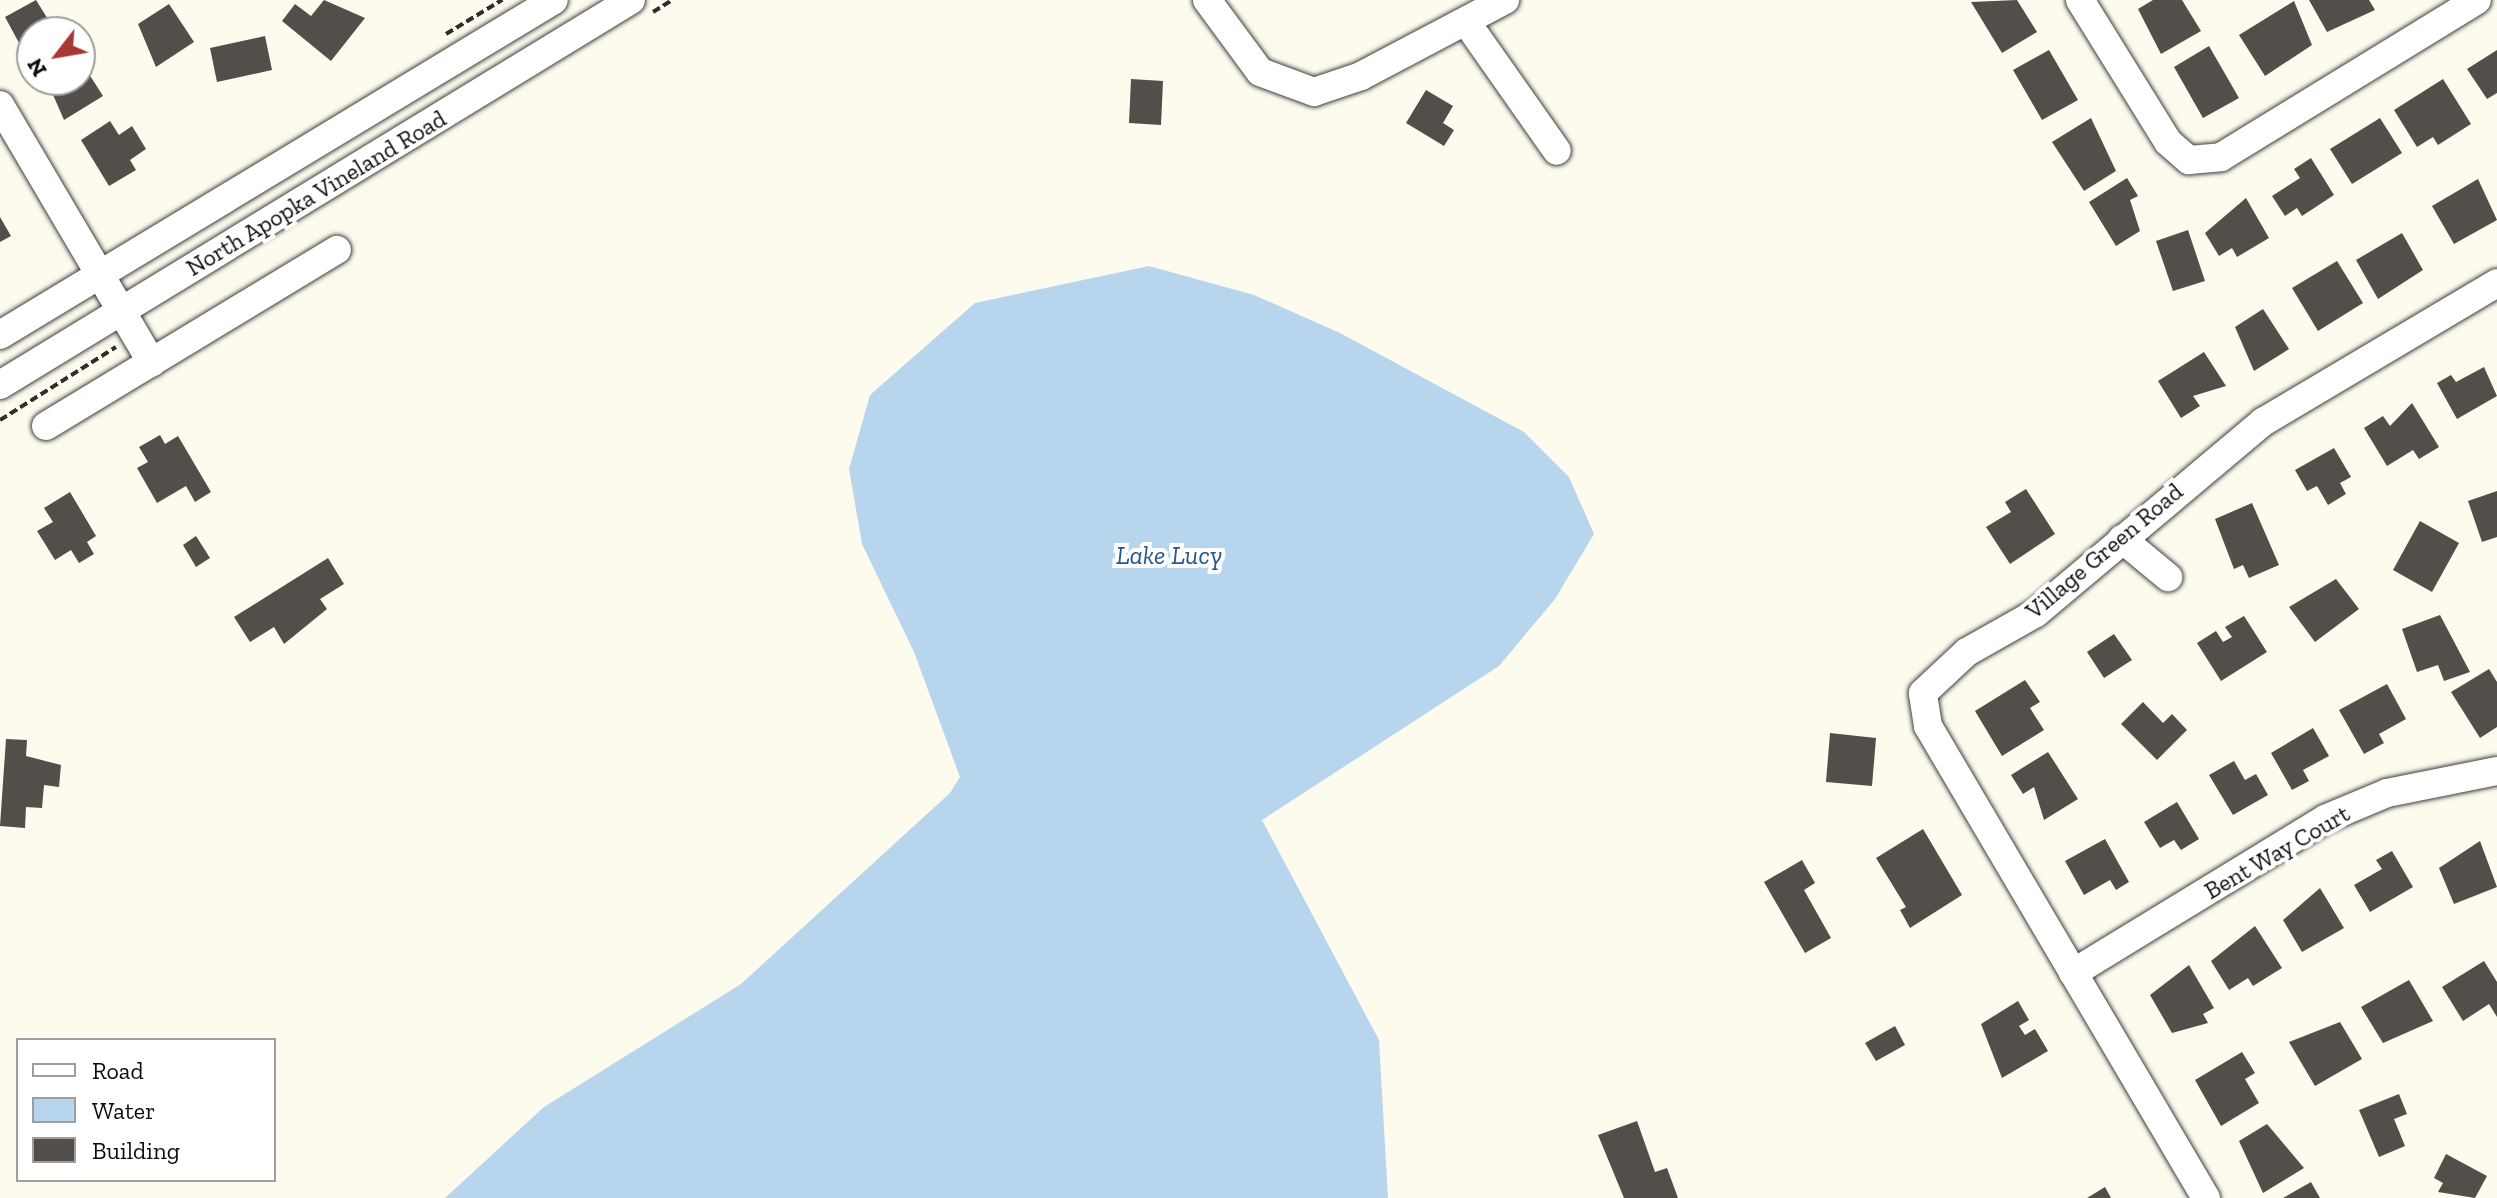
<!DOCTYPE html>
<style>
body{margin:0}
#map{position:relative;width:2497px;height:1198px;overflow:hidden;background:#fdfbed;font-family:"Zilla Slab",serif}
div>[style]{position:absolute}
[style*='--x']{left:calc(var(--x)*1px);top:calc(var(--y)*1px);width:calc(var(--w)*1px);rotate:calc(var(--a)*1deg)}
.water>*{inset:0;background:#b7d6ee}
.building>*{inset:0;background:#534e49}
.path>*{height:4px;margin-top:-2px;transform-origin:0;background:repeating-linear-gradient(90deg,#2e2e2e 0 8px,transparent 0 12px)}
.roads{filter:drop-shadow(0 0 2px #3f3f3f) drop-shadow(0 0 2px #3f3f3f)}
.minor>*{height:28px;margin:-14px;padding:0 14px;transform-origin:14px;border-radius:14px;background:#fff}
span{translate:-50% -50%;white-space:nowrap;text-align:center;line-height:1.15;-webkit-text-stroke:8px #fff;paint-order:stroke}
.street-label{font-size:24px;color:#0c0c0c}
.water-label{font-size:26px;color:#24588e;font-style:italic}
.legend{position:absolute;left:16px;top:1038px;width:260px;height:144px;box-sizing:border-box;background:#fff;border:2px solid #9e9e9e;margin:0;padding:10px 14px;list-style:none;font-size:24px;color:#0c0c0c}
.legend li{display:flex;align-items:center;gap:16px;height:40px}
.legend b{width:40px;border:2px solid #9e9e9e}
.north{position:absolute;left:16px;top:16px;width:80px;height:80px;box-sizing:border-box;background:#fff;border:2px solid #9e9e9e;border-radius:50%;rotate:239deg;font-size:22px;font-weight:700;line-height:32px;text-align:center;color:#0c0c0c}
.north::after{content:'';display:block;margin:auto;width:28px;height:36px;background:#ab3735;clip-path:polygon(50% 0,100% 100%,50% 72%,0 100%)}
</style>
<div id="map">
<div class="water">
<i style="clip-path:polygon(1149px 266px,1254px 295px,1340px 333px,1524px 432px,1569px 477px,1594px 534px,1555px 599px,1499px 666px,1262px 820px,1379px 1040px,1388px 1198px,445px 1198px,544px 1107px,741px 984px,950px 793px,960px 777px,914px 652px,862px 544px,849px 469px,870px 395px,975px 303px)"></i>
</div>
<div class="building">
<i style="clip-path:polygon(36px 0,56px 32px,32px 32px,25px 54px,5px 17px)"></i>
<i style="clip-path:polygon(324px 0,365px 18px,331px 61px,282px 21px,295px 4px,311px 16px)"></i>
<i style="clip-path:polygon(2017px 0,2037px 32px,2002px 53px,1971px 2px)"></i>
<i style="clip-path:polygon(2153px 0,2182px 0,2201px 31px,2161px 54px,2138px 9px)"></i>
<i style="clip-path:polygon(2309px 0,2369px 0,2375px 10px,2327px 32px)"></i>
<i style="clip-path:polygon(2294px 1px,2312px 45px,2265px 76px,2239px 35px)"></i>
<i style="clip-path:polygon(169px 4px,194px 42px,156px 67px,138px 24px)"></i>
<i style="clip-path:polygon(265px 36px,272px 70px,217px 82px,210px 48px)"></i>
<i style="clip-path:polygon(2209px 46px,2239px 98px,2203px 118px,2174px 67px)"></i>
<i style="clip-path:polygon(2049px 50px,2078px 100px,2042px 120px,2013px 70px)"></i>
<i style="clip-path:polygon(2497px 50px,2497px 93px,2487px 99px,2467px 69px)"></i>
<i style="clip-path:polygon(80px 60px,103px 96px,64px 120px,47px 81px,80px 80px)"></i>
<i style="clip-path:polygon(1131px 79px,1163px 81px,1161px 125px,1129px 123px)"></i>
<i style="clip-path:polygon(2443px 79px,2471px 124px,2438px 145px,2433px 137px,2417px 147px,2394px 110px)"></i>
<i style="clip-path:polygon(1426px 90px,1453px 106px,1443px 123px,1454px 130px,1444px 146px,1406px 123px)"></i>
<i style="clip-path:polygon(2091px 118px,2116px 171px,2084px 191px,2052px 142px)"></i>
<i style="clip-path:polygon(2380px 118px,2402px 153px,2352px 184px,2330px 149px)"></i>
<i style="clip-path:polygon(110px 121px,119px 135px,132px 126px,146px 149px,130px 160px,136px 170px,109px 186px,81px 140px)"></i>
<i style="clip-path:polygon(2311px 158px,2334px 195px,2302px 216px,2297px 208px,2285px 216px,2272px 196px,2300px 178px,2294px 169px)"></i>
<i style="clip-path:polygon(2127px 178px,2138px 196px,2130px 200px,2140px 231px,2116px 246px,2089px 202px)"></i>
<i style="clip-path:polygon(2478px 179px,2497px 220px,2454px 244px,2432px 206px)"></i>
<i style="clip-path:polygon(2246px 198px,2269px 238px,2237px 257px,2232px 248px,2219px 256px,2205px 233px)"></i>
<i style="clip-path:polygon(0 217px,11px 236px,0 242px)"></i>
<i style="clip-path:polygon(2188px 230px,2205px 281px,2173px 291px,2156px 241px)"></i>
<i style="clip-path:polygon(2402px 233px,2423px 270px,2378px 299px,2356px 260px)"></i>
<i style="clip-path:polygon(2337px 261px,2363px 303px,2318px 331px,2292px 288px)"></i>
<i style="clip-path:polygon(2263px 309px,2289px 349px,2254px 371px,2235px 327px)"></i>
<i style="clip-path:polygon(2204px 352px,2226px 386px,2193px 396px,2200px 406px,2181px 418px,2158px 381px)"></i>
<i style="clip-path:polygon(2484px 367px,2497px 396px,2457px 419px,2437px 383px,2451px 375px,2456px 382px)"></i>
<i style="clip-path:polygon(2412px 403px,2439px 447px,2419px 459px,2413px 450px,2387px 466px,2364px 428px,2383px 416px,2390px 426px)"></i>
<i style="clip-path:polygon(160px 435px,165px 444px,178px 436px,211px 492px,195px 502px,186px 486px,157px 503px,137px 468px,148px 462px,139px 447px)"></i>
<i style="clip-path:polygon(2334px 448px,2351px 477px,2340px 483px,2346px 494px,2328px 505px,2317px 486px,2307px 491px,2295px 470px)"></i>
<i style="clip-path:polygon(2026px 489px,2055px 534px,2010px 564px,1986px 527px,2011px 512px,2005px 502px)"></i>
<i style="clip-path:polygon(2497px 491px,2497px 537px,2482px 542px,2468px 501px)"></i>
<i style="clip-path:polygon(70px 492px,96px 536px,87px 542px,94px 554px,79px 563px,71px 550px,55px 560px,37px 531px,53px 522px,44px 508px)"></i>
<i style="clip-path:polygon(2252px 503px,2279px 565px,2249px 578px,2243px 565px,2234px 569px,2215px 519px)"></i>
<i style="clip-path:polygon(2420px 521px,2459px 543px,2432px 592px,2393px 570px)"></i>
<i style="clip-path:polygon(196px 536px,210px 558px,196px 567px,183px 545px)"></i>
<i style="clip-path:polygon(328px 558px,344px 584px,320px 599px,327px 609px,284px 644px,274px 627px,250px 642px,234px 617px)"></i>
<i style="clip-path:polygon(2336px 579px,2359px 609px,2315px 642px,2289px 607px)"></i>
<i style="clip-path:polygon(2440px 615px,2470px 672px,2444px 681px,2438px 665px,2417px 672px,2402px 629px)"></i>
<i style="clip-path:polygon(2244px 616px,2267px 652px,2221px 681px,2197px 643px,2216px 631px,2223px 642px,2232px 637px,2225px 627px)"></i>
<i style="clip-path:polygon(2114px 634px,2132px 660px,2104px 678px,2087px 652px)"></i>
<i style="clip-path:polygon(2489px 669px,2497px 682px,2497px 727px,2480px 738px,2451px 692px)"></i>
<i style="clip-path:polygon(2025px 680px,2040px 702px,2030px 708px,2044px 730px,2002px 756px,1975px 711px)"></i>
<i style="clip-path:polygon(2387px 684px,2406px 719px,2379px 734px,2384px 743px,2364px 754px,2339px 710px)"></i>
<i style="clip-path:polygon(2143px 702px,2163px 723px,2172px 714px,2187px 730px,2157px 760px,2121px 724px)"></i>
<i style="clip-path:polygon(2313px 728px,2329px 756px,2303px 770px,2309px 781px,2292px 790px,2271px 753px)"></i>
<i style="clip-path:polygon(1830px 733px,1876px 738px,1872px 786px,1826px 782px)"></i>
<i style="clip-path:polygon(6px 739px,27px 740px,26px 756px,61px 765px,59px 787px,44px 785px,42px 808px,26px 807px,25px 828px,0 826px)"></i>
<i style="clip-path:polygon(2048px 752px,2078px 799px,2044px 820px,2034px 787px,2023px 794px,2011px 775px)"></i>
<i style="clip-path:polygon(2234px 761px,2245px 780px,2256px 774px,2268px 795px,2233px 815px,2209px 775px)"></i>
<i style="clip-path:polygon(2177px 802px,2199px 839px,2181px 850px,2174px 840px,2160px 848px,2144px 822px)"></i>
<i style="clip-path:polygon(1923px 829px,1962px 895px,1910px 928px,1900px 910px,1906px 907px,1876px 858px)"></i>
<i style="clip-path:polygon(2105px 839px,2129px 882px,2116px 890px,2110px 880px,2084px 895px,2065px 861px)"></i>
<i style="clip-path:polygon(2480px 841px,2497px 887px,2454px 904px,2439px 868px)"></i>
<i style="clip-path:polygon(2392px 851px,2413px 887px,2370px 912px,2354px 885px,2382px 869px,2376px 860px)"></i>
<i style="clip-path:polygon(1802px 860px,1815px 883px,1804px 890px,1831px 938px,1805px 953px,1764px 882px)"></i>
<i style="clip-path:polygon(2320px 888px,2344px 928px,2302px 952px,2283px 920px)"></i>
<i style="clip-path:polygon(2255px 926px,2282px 968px,2253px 986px,2248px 978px,2229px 990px,2211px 961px)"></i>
<i style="clip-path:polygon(2484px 961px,2497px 982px,2497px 1017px,2489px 1004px,2463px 1021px,2442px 987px)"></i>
<i style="clip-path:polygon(2189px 965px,2214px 1008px,2203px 1014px,2208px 1023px,2172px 1033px,2150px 995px)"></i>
<i style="clip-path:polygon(2409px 980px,2433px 1021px,2383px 1043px,2361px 1007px)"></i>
<i style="clip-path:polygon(2018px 1001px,2029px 1020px,2019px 1026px,2025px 1035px,2035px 1029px,2048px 1051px,2002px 1078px,1981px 1024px)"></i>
<i style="clip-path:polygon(2340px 1022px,2362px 1059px,2315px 1086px,2289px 1042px)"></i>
<i style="clip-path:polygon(1895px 1026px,1905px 1045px,1876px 1061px,1865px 1043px)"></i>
<i style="clip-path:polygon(2242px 1052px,2255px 1073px,2245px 1079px,2259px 1103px,2221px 1126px,2195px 1080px)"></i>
<i style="clip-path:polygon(2399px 1094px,2407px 1114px,2394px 1119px,2405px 1146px,2379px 1157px,2359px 1110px)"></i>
<i style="clip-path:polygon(1637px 1121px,1655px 1172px,1667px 1168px,1678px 1198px,1624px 1198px,1598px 1135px)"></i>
<i style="clip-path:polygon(2267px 1124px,2304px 1168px,2263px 1193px,2239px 1141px)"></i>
<i style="clip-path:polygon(2446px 1154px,2487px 1176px,2475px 1198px,2438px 1192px,2443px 1183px,2434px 1178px)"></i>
<i style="clip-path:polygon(2311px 1182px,2320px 1198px,2283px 1198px)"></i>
<i style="clip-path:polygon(2105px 1187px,2111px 1198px,2087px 1198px)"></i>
</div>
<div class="path">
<i style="--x:653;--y:12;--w:22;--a:-32"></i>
<i style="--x:446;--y:34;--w:66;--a:-31.3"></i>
<i style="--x:0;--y:420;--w:137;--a:-32.2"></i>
</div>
<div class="roads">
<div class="minor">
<i style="--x:1207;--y:0;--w:89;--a:53.6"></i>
<i style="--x:1260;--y:72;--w:58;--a:20.3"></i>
<i style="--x:1314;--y:92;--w:50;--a:-18.8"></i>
<i style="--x:1361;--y:76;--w:163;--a:-27.8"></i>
<i style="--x:2080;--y:0;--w:167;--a:58.2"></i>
<i style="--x:2168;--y:142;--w:28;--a:41"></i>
<i style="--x:2189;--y:160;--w:32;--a:-5"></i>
<i style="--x:2221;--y:157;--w:300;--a:-31.5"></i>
<i style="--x:1467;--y:23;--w:156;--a:54.9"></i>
<i style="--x:0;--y:105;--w:299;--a:59.5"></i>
<i style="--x:0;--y:335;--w:647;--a:-31.16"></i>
<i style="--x:0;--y:385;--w:739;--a:-31.39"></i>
<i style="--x:46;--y:426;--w:340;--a:-31.2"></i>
<i style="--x:2122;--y:539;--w:60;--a:39.6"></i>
<i style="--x:2073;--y:973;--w:295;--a:-31.4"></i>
<i style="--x:2325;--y:819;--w:67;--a:-22.8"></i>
<i style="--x:2387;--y:793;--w:112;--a:-11.3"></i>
<i style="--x:2206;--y:1198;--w:548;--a:-120.5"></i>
<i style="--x:1928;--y:726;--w:33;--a:-99"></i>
<i style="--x:1923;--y:693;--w:60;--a:-43"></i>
<i style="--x:1967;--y:652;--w:79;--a:-29.5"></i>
<i style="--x:2036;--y:613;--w:297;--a:-40.1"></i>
<i style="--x:2263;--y:422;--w:272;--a:-30.7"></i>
</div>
</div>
<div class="street-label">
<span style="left:316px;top:193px;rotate:-31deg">North Apopka Vineland Road</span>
<span style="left:2104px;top:551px;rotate:-40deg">Village Green Road</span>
<span style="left:2277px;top:852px;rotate:-30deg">Bent Way Court</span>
</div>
<div class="water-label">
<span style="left:1169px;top:556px">Lake Lucy</span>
</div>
<ul class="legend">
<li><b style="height:10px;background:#fff"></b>Road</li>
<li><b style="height:22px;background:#b7d6ee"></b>Water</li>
<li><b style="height:22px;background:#534e49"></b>Building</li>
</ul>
<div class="north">N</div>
</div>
